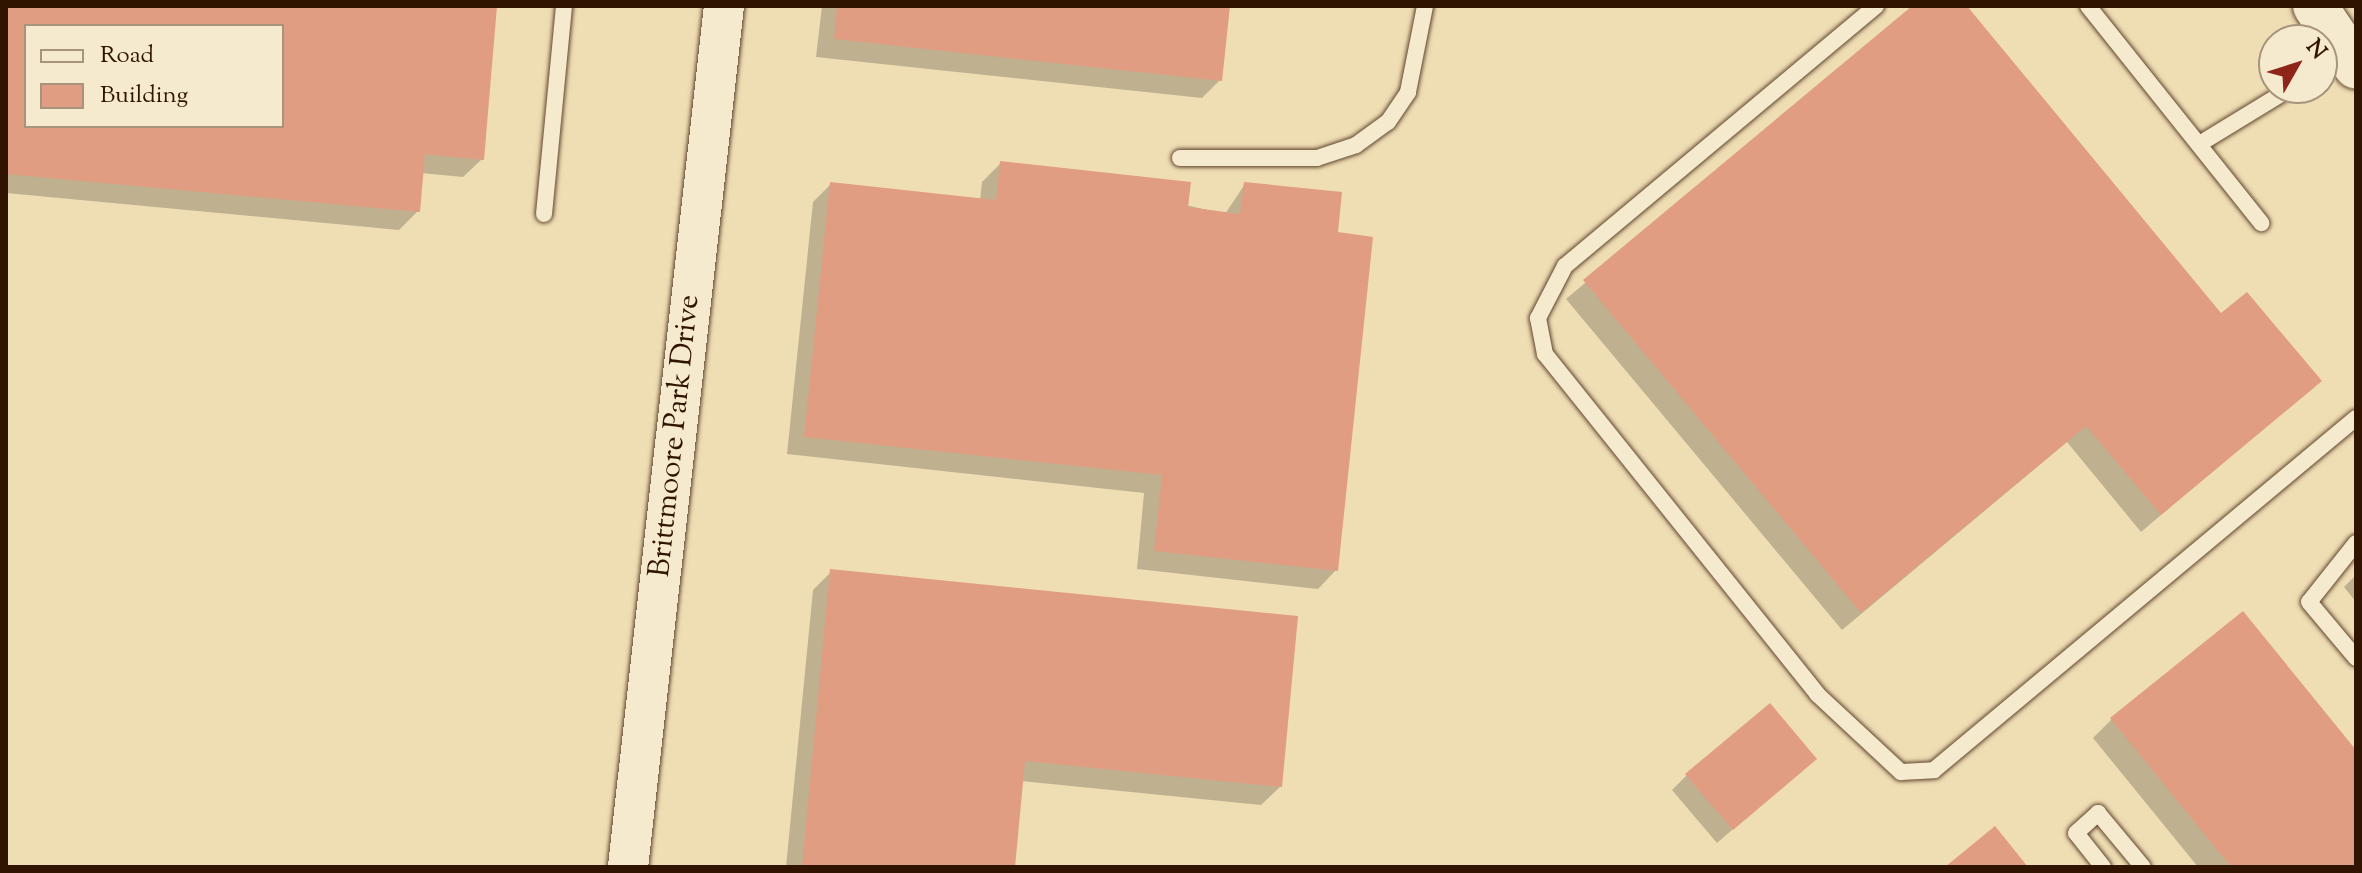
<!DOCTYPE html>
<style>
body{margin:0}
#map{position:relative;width:2362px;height:873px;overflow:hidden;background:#efddb4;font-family:"Sorts Mill Goudy",serif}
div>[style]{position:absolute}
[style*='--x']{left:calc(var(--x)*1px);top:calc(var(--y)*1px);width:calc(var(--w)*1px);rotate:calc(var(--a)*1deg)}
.shadow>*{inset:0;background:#0003}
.building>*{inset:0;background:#e09d82}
.roads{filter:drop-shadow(0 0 2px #60462d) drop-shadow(0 0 2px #60462d)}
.service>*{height:16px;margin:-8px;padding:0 8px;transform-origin:8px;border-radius:8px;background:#f5e9ce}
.tertiary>*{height:40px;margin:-20px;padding:0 20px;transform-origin:20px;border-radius:20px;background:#f5e9ce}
.secondary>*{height:44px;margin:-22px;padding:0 22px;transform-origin:22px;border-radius:22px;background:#f5e9ce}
span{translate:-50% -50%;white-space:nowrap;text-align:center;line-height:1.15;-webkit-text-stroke:7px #f5e9ce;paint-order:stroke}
.street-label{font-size:30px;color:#311400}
.frame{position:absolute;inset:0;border:8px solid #311400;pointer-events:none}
.legend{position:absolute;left:24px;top:24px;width:260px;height:104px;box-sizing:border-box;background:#f5e9ce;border:2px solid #a7947c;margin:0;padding:10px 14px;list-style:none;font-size:24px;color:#311400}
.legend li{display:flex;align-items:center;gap:16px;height:40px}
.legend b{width:40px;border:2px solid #a7947c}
.north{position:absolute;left:2258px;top:24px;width:80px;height:80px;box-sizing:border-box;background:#f5e9ce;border:2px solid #a7947c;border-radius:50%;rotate:51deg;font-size:22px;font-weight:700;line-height:32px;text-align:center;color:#311400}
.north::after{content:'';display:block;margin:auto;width:28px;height:36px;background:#8f2418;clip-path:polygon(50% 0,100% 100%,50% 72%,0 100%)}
</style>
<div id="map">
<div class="shadow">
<i style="clip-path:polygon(evenodd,6px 6px,495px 6px,482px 159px,463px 177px,421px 173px,418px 211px,399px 230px,6px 193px,6px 6px,26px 26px,282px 26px,282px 126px,26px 126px,26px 26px)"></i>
<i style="clip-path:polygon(822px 6px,1228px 6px,1220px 80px,1202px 98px,816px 57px)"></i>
<i style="clip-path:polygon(1915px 6px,1964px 6px,2221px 315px,2319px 381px,2141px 532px,2067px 442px,1842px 630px,1566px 299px)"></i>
<i style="clip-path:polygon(1001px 163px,1225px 214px,1245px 184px,1336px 234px,1336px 570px,1318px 589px,1137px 569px,1144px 493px,787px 454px,813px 202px,831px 184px,980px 200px,982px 182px)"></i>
<i style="clip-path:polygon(831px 572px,1280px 787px,1261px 805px,1021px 781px,1013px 867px,786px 867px,813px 590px)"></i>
<i style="clip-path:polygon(2356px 575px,2356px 602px,2344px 587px)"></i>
<i style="clip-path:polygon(2112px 719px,2356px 753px,2356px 867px,2198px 867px,2093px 738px)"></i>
<i style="clip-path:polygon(1814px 759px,1717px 843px,1672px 790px,1687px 775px)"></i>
</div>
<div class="building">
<i style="clip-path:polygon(evenodd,6px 6px,497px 6px,484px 160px,425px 154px,420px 212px,6px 174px,6px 6px,26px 26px,282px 26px,282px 126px,26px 126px,26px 26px)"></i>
<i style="clip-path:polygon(837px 6px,1230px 6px,1222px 81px,834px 39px)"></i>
<i style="clip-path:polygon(1912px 6px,1967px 6px,2221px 313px,2247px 292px,2322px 381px,2161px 515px,2086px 426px,1861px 613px,1583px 280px)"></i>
<i style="clip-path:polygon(1000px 161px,1191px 182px,1188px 207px,1240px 214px,1244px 182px,1342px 192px,1338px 232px,1373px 237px,1338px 571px,1154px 551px,1162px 475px,804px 437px,830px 182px,996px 200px)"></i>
<i style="clip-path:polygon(830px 569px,1298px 616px,1282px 787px,1025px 761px,1015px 867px,802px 867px)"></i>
<i style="clip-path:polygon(2243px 611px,2356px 750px,2356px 867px,2231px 867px,2110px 718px)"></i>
<i style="clip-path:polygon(1770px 703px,1817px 759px,1733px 830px,1685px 774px)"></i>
<i style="clip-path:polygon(1995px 826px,2028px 867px,1945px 867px)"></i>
</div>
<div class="roads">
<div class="service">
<i style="--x:1876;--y:6;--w:405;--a:140.1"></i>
<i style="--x:1565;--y:266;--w:59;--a:117.4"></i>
<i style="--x:1538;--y:318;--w:37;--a:79"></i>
<i style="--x:1545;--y:354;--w:435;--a:51.3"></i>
<i style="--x:1817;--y:694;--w:115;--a:42.9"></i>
<i style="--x:1901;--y:772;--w:33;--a:-3"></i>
<i style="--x:1934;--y:770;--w:550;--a:-39.83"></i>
<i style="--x:2088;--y:6;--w:278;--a:51.4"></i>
<i style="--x:2201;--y:143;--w:105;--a:-31.4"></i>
<i style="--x:1180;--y:158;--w:137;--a:0"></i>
<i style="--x:1317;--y:158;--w:41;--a:-18.4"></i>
<i style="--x:1356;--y:145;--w:39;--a:-36"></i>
<i style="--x:1388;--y:122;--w:36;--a:-56"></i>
<i style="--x:1408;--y:92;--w:88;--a:-78.8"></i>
<i style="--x:544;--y:214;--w:209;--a:-84.5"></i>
<i style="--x:2356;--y:543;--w:75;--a:128.5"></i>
<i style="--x:2309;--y:602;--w:73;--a:50"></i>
<i style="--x:2103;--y:867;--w:43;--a:-128.5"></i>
<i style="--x:2076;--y:833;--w:30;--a:-42"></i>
<i style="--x:2098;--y:813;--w:70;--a:50.2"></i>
</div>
<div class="tertiary">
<i style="--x:628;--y:867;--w:866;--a:-83.64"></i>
</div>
<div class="secondary">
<i style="--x:2315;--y:6;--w:73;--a:56.1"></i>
</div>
</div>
<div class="street-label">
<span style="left:676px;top:436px;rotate:-84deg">Brittmoore Park Drive</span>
</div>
<div class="frame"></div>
<ul class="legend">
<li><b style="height:10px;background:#f5e9ce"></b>Road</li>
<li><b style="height:22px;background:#e09d82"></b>Building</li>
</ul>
<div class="north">N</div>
</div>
